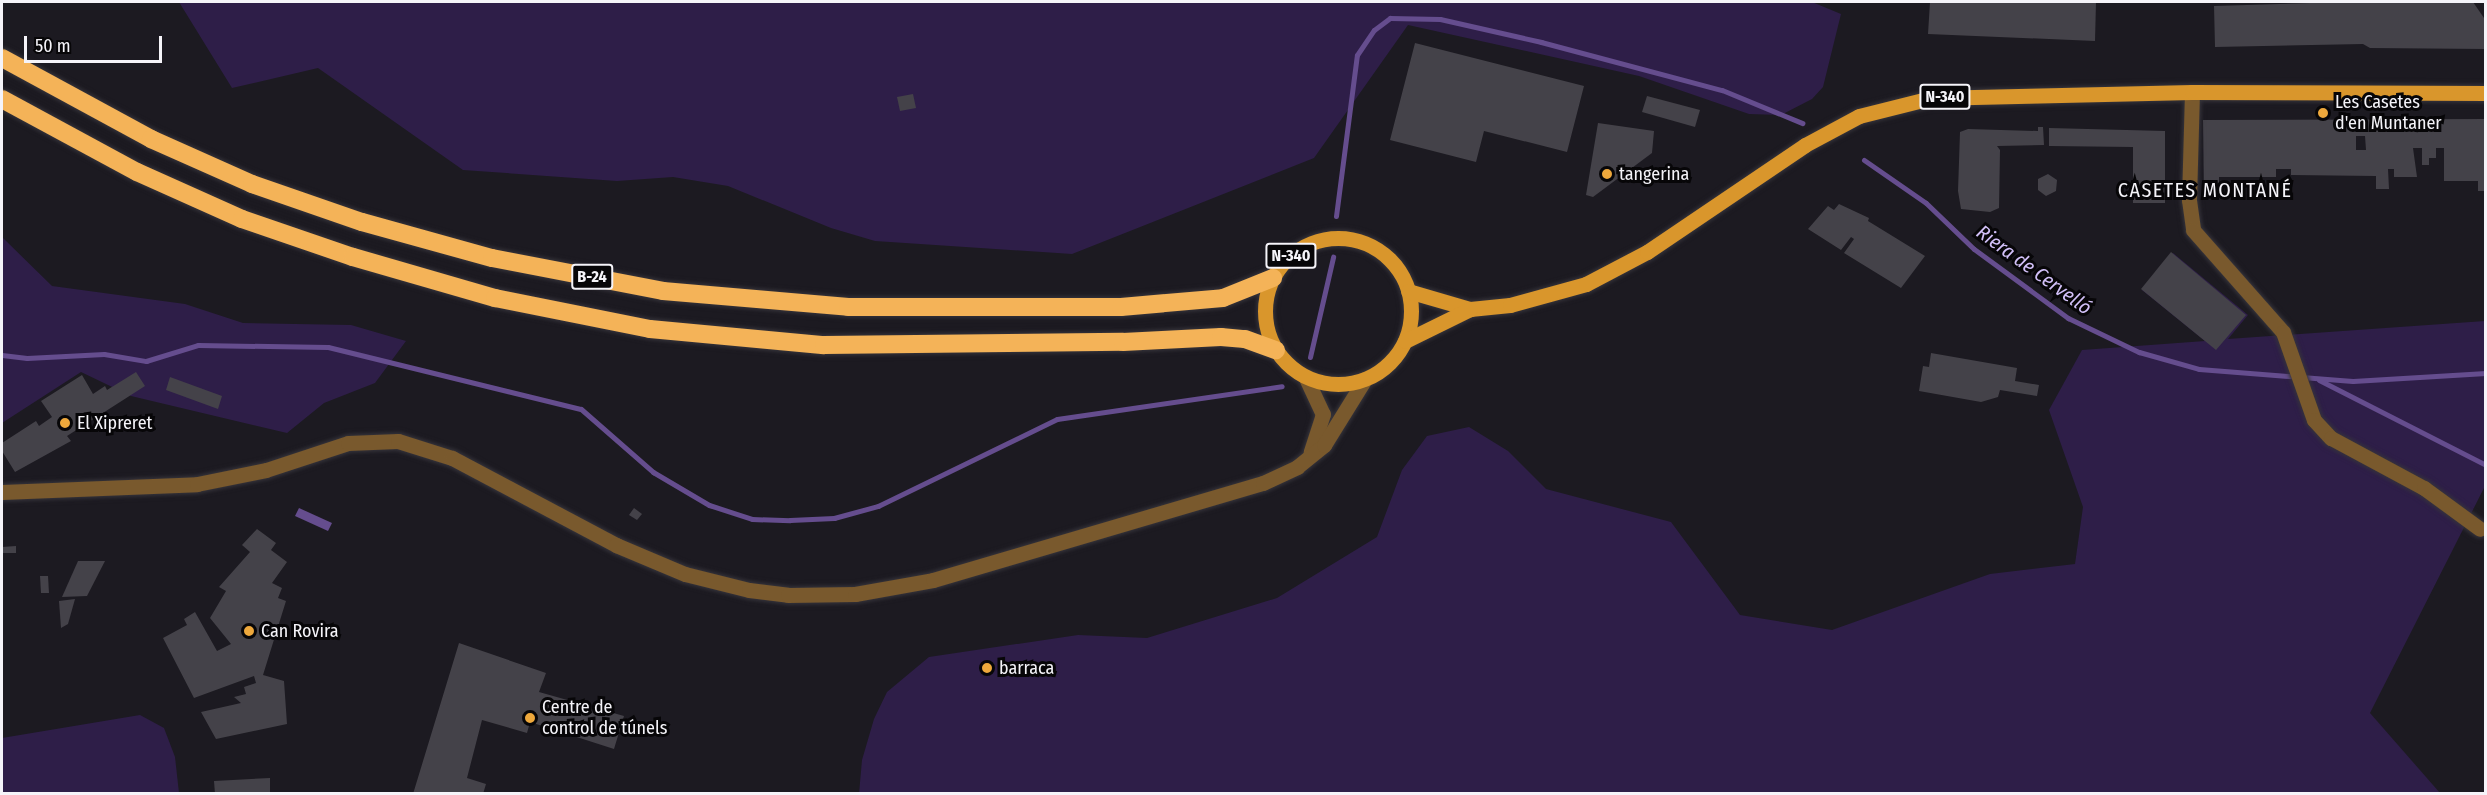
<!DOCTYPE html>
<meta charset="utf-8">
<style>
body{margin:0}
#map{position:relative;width:2487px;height:795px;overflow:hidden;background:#1c1a21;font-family:"Fira Sans Condensed",sans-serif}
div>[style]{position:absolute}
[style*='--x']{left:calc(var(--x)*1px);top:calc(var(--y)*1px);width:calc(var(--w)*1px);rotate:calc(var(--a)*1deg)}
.green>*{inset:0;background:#2e1e48}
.water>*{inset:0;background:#654d8e}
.stream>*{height:5px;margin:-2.5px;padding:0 2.5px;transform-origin:2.5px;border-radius:2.5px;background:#654d8e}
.building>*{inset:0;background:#444249}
.roads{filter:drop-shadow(0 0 2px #36343b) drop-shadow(0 0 2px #36343b)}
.minor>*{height:15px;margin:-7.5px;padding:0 7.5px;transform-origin:7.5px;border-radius:7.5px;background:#79592d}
.tertiary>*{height:15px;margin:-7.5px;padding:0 7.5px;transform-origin:7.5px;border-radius:7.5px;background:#79592d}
.primary>*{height:15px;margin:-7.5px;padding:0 7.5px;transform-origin:7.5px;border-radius:7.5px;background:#d9962c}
.primary>.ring{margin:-7.5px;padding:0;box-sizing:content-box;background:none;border:15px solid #d9962c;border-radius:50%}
.motorway>*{height:18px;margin:-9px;padding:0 9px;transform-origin:9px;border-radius:9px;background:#f4b358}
.dots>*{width:16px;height:16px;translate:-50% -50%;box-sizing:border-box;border:3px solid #070608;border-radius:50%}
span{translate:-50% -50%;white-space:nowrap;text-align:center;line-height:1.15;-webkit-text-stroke:6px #070608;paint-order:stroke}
.shield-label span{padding:2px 4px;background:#070608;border:2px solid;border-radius:4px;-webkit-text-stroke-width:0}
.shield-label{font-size:16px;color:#f5f4f9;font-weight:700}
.poi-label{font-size:18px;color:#f5f4f9}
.left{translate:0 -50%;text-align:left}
.neighbourhood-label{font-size:20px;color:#f5f4f9;letter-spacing:1.5px}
.water-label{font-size:20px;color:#d2c0f8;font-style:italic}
.frame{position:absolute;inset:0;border:3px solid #f5f4f9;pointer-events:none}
.scale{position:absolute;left:24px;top:36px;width:138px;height:27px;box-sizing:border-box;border:3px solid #f5f4f9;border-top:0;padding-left:8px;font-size:18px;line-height:21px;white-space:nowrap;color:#f5f4f9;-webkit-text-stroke:4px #070608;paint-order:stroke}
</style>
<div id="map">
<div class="green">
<i style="clip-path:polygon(179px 2px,1812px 2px,1841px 14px,1823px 87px,1812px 99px,1781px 115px,1749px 114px,1639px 76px,1408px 25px,1314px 158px,1072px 254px,875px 241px,831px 228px,728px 186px,673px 177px,617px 181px,463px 170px,318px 68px,232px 88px)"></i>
<i style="clip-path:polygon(2px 237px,52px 286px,185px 304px,243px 323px,351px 325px,406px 341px,375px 383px,324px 403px,287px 433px,131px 396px,81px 372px,2px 423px)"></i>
<i style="clip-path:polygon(2173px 253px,2248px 315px,2228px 339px,2485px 321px,2485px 486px,2370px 713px,2440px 793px,859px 794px,862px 760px,874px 719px,887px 692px,929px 657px,1078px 635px,1147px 638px,1277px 598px,1377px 537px,1402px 470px,1427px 436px,1469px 427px,1508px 451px,1546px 489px,1671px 522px,1740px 615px,1832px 630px,1990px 574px,2075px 564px,2083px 507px,2049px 410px,2082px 350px,2205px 341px,2142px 290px)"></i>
<i style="clip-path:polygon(140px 715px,164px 728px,175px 757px,179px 793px,2px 793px,2px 738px)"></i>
</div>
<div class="water">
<i style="clip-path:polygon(299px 508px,332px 523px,328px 531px,295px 516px)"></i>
</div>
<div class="stream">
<i style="--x:1864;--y:160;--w:75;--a:34.7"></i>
<i style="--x:1926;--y:203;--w:66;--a:43.8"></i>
<i style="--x:1974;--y:249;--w:117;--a:36.3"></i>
<i style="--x:2068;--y:318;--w:79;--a:25.6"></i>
<i style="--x:2139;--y:352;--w:62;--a:15.8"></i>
<i style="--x:2199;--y:369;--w:154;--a:4.5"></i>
<i style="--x:2353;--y:381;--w:133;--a:-3.4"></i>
<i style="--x:1336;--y:216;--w:162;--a:-82.6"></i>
<i style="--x:1357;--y:55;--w:30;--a:-56"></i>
<i style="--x:1374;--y:30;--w:20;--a:-37"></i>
<i style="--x:1390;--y:18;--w:50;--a:1.1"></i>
<i style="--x:1440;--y:19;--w:104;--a:12.8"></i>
<i style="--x:1541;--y:42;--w:187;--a:14.9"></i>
<i style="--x:1722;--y:90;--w:87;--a:22.4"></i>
<i style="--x:2;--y:355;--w:25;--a:7"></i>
<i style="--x:27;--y:358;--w:77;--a:-3"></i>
<i style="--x:104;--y:354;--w:43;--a:9.5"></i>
<i style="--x:146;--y:361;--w:54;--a:-17.1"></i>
<i style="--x:198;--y:345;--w:130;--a:0.9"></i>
<i style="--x:328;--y:347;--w:260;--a:13.8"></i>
<i style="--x:581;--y:409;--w:96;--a:41.2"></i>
<i style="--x:653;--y:472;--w:65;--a:30.5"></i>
<i style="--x:709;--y:505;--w:45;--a:18"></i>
<i style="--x:752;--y:519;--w:38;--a:2"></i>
<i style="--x:790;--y:520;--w:44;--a:-2.6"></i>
<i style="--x:834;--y:518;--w:46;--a:-15.3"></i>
<i style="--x:878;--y:506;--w:199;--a:-25.9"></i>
<i style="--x:1057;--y:419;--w:227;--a:-8.3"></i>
<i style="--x:1310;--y:357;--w:103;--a:-77"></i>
<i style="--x:2319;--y:380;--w:187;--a:27"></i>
</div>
<div class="building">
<i style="clip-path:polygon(1930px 2px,2096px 2px,2095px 41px,1928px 34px)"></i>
<i style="clip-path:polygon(2342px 2px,2473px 2px,2484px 18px,2486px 49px,2370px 48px,2363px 44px,2215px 47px,2214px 6px)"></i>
<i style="clip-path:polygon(1415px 43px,1584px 86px,1567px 152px,1484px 131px,1476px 162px,1390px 140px)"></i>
<i style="clip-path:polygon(913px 94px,916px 108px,900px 111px,897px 97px)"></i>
<i style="clip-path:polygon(1647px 96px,1700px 110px,1695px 127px,1642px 112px)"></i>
<i style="clip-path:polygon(evenodd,2486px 119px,2486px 191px,2478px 191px,2478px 181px,2444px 181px,2444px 148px,2436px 148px,2436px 158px,2429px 158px,2429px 165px,2422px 165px,2422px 148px,2413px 148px,2417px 177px,2394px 177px,2394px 169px,2388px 169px,2389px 189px,2376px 189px,2376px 176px,2291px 175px,2291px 169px,2276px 169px,2276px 177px,2219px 177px,2219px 198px,2204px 198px,2203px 120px,2486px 119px,2356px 136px,2365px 136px,2366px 150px,2356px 150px,2356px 136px)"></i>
<i style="clip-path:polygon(1598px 123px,1654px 131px,1652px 153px,1593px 197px,1586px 195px)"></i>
<i style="clip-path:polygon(2038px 127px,2043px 127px,2044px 145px,1997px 146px,2000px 150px,1999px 208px,1990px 212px,1961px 209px,1958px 191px,1960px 132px,1968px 129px,2038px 131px)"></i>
<i style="clip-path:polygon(2049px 128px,2165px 131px,2165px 203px,2133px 203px,2133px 147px,2049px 146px)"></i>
<i style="clip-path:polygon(2048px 174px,2057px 180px,2056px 191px,2046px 196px,2038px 190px,2038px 179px)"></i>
<i style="clip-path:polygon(1839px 204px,1869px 218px,1868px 221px,1925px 256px,1901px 288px,1844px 253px,1854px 239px,1851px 237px,1841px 250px,1808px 229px,1828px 206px,1834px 210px)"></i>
<i style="clip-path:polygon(2171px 252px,2246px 315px,2216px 350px,2141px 289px)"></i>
<i style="clip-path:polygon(1931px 353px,2017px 368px,2015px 381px,2039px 385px,2037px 396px,2000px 390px,1998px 397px,1981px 402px,1919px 391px,1923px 366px,1929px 367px)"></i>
<i style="clip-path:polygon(136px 372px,145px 386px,67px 436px,71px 441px,15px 472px,2px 451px,2px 443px,36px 421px,39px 426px,52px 417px,41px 401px,82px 375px,93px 394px,105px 386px,107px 390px)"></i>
<i style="clip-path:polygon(170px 377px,222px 396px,218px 409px,166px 390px)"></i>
<i style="clip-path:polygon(634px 508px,642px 514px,637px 520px,629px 515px)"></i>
<i style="clip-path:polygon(257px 529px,276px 543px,271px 550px,287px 562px,272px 583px,282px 588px,278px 598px,286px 601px,263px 675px,284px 681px,287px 724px,216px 739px,201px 712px,241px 703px,234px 697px,246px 694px,244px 687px,256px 683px,254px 676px,194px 698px,163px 638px,187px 625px,184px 619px,195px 612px,217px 651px,231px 644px,210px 618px,226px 591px,219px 587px,250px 552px,242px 545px)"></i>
<i style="clip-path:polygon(16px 546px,16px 553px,2px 553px,2px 547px)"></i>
<i style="clip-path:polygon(78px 561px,105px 561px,87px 596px,62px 597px)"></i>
<i style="clip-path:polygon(40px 576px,48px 576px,49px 593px,41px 593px)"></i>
<i style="clip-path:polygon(75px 599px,68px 624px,61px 628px,59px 601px)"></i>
<i style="clip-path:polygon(459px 643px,546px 673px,539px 692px,624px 716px,614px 749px,530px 722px,527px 733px,482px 720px,467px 778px,486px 784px,483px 794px,413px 794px)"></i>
<i style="clip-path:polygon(270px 778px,270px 794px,215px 794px,214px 781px)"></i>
</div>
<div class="roads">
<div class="minor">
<i style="--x:2192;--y:92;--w:108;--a:91.6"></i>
<i style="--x:2189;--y:200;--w:30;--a:82"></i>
<i style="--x:2193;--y:230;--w:136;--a:48.6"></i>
<i style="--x:2283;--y:332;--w:93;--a:70.6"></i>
<i style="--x:2314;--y:420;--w:25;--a:47"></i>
<i style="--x:2331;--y:438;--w:106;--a:28.3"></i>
<i style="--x:2424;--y:488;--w:69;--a:36.2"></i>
</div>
<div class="tertiary">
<i style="--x:1306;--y:378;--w:40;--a:65"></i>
<i style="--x:1323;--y:414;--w:40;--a:108"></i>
<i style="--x:2;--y:492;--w:195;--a:-2.3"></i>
<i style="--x:197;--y:484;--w:70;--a:-11.5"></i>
<i style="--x:266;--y:470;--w:86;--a:-18.2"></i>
<i style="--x:348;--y:443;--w:50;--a:-2.3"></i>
<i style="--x:398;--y:441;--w:57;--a:17.5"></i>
<i style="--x:452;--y:458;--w:186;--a:27.9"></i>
<i style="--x:616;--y:545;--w:75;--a:22.8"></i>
<i style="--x:685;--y:574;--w:66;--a:14"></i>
<i style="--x:749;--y:590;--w:39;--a:7"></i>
<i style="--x:788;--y:595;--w:67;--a:-0.9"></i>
<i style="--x:855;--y:594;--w:79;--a:-10.2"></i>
<i style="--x:933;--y:580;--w:344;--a:-16.4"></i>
<i style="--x:1263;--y:483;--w:38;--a:-25"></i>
<i style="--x:1297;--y:467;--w:35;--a:-39"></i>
<i style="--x:1324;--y:445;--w:78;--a:-58.2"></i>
</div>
<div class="primary">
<i class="ring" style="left:1265px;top:238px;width:131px;height:131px"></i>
<i style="--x:1408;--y:291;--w:65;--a:16.2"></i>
<i style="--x:1470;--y:309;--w:40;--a:-5.7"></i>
<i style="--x:1510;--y:305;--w:79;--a:-15.4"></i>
<i style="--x:1586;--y:284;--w:69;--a:-27.7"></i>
<i style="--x:1647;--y:252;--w:191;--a:-34.1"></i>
<i style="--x:1805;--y:145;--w:61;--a:-28.2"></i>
<i style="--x:1859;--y:116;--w:74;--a:-14"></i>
<i style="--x:1931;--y:98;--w:261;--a:-1.3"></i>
<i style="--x:2192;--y:92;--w:294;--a:0.2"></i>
<i style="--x:1405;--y:341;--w:72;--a:-26.2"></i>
</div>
<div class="motorway">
<i style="--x:2;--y:58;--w:170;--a:28.5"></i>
<i style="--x:151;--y:139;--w:111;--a:24"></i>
<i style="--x:252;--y:184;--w:116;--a:19.1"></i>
<i style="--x:362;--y:222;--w:135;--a:15.5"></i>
<i style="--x:492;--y:258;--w:174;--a:10.9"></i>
<i style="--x:663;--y:291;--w:186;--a:4.9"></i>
<i style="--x:848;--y:307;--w:273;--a:0"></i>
<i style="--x:1121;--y:307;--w:102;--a:-5"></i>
<i style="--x:1223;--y:298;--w:54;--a:-21.8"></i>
<i style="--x:2;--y:99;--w:153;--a:28.4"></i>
<i style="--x:137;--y:172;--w:115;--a:24.1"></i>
<i style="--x:242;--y:219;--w:117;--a:18.9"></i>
<i style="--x:353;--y:257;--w:148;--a:16.1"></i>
<i style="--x:495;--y:298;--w:158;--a:11.3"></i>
<i style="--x:650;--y:329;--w:175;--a:5.3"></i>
<i style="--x:824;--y:345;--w:299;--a:-0.6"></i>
<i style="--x:1123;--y:342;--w:98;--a:-2.9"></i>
<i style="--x:1221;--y:337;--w:24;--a:5"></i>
<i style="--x:1245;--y:339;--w:33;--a:20"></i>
</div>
</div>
<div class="dots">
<i style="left:2323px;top:113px;background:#eea83c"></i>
<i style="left:1607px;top:174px;background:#eea83c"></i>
<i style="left:65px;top:423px;background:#eea83c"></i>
<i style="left:249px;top:631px;background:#eea83c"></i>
<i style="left:987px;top:668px;background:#eea83c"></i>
<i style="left:530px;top:718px;background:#eea83c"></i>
</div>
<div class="shield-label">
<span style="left:1945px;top:97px">N-340</span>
<span style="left:1291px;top:256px">N-340</span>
<span style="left:592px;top:277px">B-24</span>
</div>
<div class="poi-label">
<span class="left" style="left:2335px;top:113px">Les Casetes<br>d'en Muntaner</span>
<span class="left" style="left:1619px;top:174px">tangerina</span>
<span class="left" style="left:77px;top:423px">El Xipreret</span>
<span class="left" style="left:261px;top:631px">Can Rovira</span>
<span class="left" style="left:999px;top:668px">barraca</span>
<span class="left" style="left:542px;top:718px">Centre de<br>control de túnels</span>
</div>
<div class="neighbourhood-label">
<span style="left:2205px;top:190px">CASETES MONTANÉ</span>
</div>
<div class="water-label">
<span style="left:2034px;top:270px;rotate:36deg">Riera de Cervelló</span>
</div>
<div class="frame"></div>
<div class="scale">50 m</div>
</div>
